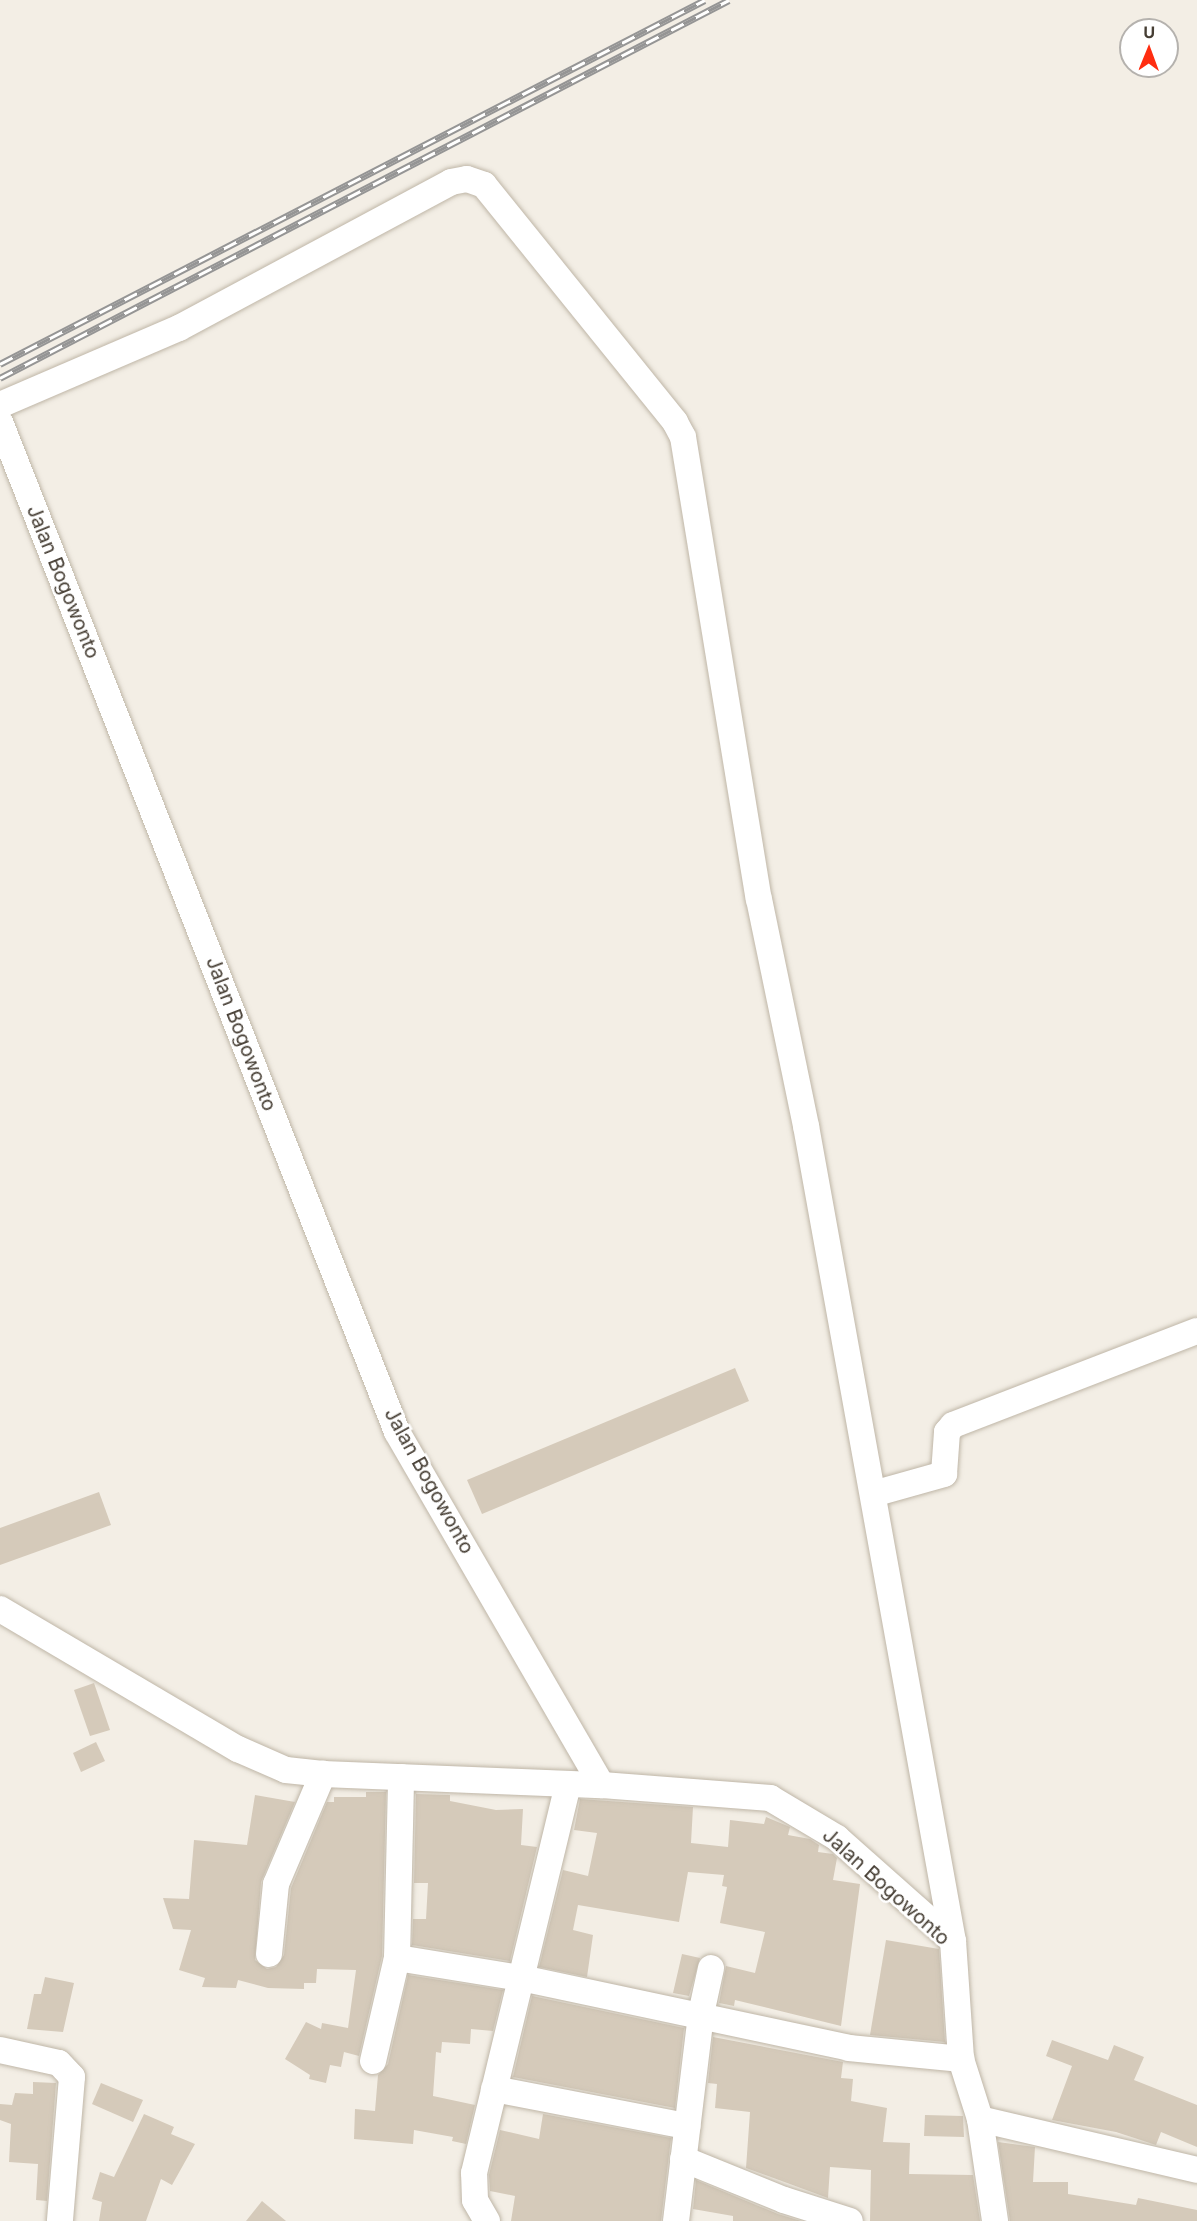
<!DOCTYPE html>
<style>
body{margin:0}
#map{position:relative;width:1197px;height:2221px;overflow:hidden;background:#f3eee5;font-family:Inter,sans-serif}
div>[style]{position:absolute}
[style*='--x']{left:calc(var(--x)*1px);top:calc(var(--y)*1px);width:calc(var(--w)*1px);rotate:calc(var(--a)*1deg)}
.building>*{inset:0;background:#d5caba}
.roads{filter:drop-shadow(0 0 2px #bfb6a7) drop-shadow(0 0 2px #bfb6a7)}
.minor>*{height:26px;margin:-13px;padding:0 13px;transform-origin:13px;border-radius:13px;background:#fff}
.rail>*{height:7px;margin-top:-3.5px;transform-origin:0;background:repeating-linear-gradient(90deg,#fff 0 14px,#959595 0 28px);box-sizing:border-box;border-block:2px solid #959595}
span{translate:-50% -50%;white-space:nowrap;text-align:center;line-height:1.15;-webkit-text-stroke:5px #fff;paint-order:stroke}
.street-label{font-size:20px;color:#463e34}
.north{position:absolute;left:1119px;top:18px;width:60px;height:60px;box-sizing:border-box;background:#fff;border:2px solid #b5b2ae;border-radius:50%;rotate:1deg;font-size:16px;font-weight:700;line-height:24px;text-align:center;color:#463e34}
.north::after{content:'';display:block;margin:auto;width:21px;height:27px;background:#ff2d10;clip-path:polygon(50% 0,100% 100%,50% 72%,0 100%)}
</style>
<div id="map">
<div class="building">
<i style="clip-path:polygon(735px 1368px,749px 1401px,482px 1514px,467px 1480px)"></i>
<i style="clip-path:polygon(99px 1492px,111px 1525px,0 1565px,0 1528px)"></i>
<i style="clip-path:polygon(94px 1683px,110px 1730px,90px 1736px,74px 1690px)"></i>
<i style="clip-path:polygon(96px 1742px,105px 1761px,81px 1772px,73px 1753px)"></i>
<i style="clip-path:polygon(366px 1792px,386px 1792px,382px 1956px,359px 2056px,344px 2052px,341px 2067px,330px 2065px,326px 2083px,309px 2079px,310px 2075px,285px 2059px,306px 2022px,321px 2029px,322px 2023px,348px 2028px,356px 1970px,317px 1969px,316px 1983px,304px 1983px,304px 1989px,268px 1988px,238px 1980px,236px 1988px,202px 1987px,205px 1978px,179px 1970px,191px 1930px,173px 1929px,163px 1898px,189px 1899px,194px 1840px,247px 1845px,255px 1795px,295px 1802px,261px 1882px,255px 1960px,267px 1969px,276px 1967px,284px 1955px,291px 1888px,327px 1802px,334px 1802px,334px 1797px,366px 1797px)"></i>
<i style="clip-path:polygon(416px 1794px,450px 1795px,450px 1801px,496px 1810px,523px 1809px,521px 1845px,537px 1847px,510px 1961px,412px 1945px,413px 1919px,426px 1919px,428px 1883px,414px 1883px)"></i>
<i style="clip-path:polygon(580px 1799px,693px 1807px,691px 1843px,728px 1847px,730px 1820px,764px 1824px,766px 1817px,790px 1827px,788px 1835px,810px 1839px,819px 1845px,818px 1852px,833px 1854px,837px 1858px,833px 1880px,860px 1884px,841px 2026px,735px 2000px,734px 2006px,719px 2003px,726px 1966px,755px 1973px,765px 1932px,720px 1923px,727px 1887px,722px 1886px,724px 1875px,688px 1872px,679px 1922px,578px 1905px,573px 1930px,593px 1935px,587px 1977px,539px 1967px,563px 1870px,588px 1876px,597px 1833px,574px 1830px)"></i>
<i style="clip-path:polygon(886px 1940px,939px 1949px,945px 2042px,870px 2035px)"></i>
<i style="clip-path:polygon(682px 1954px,700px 1958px,689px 1996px,673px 1993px)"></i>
<i style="clip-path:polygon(408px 1975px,503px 1990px,493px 2031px,471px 2029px,470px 2044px,442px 2042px,441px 2053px,436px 2052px,433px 2096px,475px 2105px,466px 2144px,452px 2141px,453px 2137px,414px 2130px,413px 2144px,354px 2139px,355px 2109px,375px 2111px,378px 2075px,388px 2064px)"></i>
<i style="clip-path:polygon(45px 1977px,74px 1983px,63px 2032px,27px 2029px,34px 1994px,41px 1994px)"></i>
<i style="clip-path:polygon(532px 1996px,684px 2028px,675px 2108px,513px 2077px)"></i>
<i style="clip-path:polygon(713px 2037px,843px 2062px,841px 2078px,853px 2079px,851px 2101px,887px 2108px,883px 2142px,910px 2143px,909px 2174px,973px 2175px,980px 2221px,870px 2221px,871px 2170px,830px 2167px,828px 2198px,746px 2168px,750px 2112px,715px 2108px,717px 2084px,708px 2083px)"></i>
<i style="clip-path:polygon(1052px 2040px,1108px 2060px,1114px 2045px,1144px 2057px,1134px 2080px,1197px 2105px,1197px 2147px,1161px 2132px,1156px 2145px,1116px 2132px,1052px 2120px,1072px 2066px,1046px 2056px)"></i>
<i style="clip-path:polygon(33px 2082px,56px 2083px,47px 2201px,36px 2200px,38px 2164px,9px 2162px,11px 2124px,0 2120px,0 2104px,12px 2105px,15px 2093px,33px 2094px)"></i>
<i style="clip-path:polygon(101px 2083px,143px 2100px,133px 2122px,92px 2104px)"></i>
<i style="clip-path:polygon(144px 2114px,174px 2127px,171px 2134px,195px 2144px,172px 2185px,161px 2179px,146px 2221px,99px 2221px,102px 2202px,92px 2199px,100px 2172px,114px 2177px)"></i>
<i style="clip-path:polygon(543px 2114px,671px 2138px,661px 2221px,511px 2221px,515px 2196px,490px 2191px,489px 2175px,500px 2130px,539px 2139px)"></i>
<i style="clip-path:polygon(925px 2115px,963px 2116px,964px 2137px,924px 2136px)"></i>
<i style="clip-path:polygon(998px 2142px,1035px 2147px,1033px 2182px,1068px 2182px,1068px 2194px,1136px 2205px,1138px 2198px,1197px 2210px,1197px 2221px,1010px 2221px)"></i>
<i style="clip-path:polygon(696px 2180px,778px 2214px,801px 2221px,733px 2221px,733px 2216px,693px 2209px)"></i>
<i style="clip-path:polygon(262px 2201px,286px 2221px,246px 2221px)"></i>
</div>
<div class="roads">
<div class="minor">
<i style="--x:0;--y:405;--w:195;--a:-23.3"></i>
<i style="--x:179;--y:328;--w:309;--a:-28.2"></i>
<i style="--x:451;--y:182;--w:16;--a:-11"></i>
<i style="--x:467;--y:179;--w:18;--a:19"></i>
<i style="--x:484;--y:185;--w:304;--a:51.1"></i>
<i style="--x:675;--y:422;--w:17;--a:62"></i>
<i style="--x:683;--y:437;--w:468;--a:80.7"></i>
<i style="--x:759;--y:899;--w:232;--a:78.3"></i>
<i style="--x:806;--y:1126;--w:828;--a:79.78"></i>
<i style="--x:0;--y:422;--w:1085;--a:68.54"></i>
<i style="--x:397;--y:1432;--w:408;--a:59.9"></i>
<i style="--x:602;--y:1785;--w:169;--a:4.4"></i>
<i style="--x:770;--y:1798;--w:78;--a:30.8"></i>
<i style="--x:837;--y:1838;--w:155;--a:41.6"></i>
<i style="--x:953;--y:1941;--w:118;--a:86.1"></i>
<i style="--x:961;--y:2059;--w:63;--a:72.4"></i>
<i style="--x:980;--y:2119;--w:103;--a:81.6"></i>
<i style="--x:873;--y:1494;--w:74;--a:-15.7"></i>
<i style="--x:944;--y:1474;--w:42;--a:-85.9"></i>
<i style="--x:947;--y:1432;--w:9;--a:-49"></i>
<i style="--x:953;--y:1425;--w:261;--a:-21.1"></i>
<i style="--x:0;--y:1609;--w:276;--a:30.5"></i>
<i style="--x:238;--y:1749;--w:52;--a:23.6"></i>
<i style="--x:286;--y:1770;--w:37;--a:6"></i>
<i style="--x:323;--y:1774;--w:279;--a:2.3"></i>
<i style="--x:269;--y:1954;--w:70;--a:-84.3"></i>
<i style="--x:276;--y:1884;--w:120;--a:-66.9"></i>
<i style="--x:397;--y:1958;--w:181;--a:-88.7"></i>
<i style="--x:0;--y:2050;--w:60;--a:12.4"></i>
<i style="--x:59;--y:2063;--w:19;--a:47"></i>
<i style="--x:72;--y:2077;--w:144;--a:94.8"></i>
<i style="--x:373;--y:2061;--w:106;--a:-76.9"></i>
<i style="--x:397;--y:1958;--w:126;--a:9.2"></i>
<i style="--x:521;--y:1978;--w:335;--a:12"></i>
<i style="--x:849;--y:2048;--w:113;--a:5.6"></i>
<i style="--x:494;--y:2089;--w:197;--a:10.9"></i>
<i style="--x:980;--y:2119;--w:223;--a:13.2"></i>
<i style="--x:683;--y:2159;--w:109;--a:22.1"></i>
<i style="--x:784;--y:2200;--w:69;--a:17.7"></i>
<i style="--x:487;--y:2221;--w:24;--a:-120"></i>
<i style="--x:475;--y:2200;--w:27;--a:-92"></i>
<i style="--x:474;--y:2173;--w:400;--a:-76.4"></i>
<i style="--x:676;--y:2221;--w:209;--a:-83.1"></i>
<i style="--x:701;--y:2014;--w:47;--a:-77.7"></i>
</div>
</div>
<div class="rail">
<i style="--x:0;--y:364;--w:793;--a:-27.31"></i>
<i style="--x:0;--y:378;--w:821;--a:-27.41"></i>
</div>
<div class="street-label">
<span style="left:63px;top:582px;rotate:68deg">Jalan Bogowonto</span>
<span style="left:241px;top:1034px;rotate:69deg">Jalan Bogowonto</span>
<span style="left:429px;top:1481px;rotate:61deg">Jalan Bogowonto</span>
<span style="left:886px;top:1887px;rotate:42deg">Jalan Bogowonto</span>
</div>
<div class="north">U</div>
</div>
